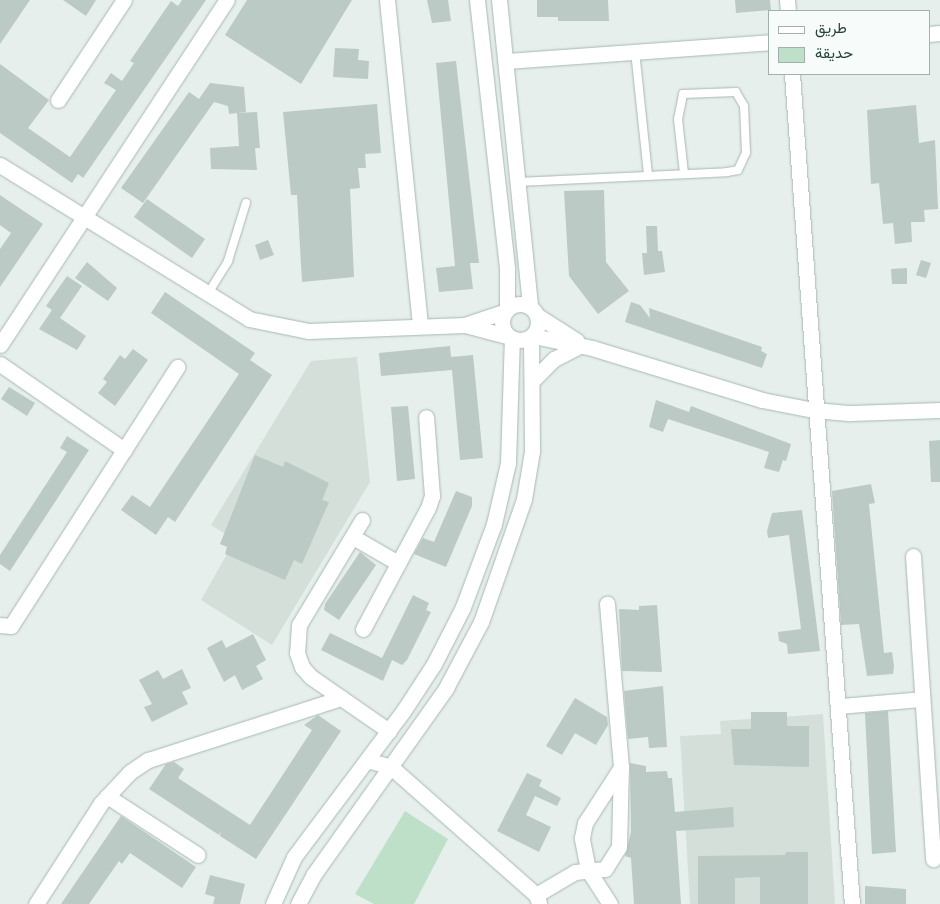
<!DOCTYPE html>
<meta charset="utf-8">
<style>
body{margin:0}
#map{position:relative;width:940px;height:904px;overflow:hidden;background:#e6efeb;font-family:"Alegreya Sans",Vazirmatn,sans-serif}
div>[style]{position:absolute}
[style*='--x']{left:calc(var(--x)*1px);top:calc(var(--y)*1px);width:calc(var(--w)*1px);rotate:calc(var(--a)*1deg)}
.built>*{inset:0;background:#d4dfda}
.green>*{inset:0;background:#bfe0c8}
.building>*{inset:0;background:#bbcac4}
.roads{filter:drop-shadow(0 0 1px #a8b8b2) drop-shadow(0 0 1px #a8b8b2)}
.service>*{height:8px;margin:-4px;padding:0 4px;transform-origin:4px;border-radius:4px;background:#fff}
.minor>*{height:15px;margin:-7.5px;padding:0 7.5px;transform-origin:7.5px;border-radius:7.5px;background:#fff}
.tertiary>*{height:15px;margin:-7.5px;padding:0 7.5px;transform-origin:7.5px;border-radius:7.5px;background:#fff}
.secondary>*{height:15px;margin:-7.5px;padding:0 7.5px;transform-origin:7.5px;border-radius:7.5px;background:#fff}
.secondary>.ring{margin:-7.5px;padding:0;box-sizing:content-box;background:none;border:15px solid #fff;border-radius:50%}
span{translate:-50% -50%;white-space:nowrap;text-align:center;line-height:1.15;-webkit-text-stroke:4.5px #f7fbf9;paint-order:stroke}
.legend{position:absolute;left:768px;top:10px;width:162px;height:65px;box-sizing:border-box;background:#f7fbf9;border:1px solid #a3b1ad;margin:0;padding:6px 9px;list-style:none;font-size:15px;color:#24423a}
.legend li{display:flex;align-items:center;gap:10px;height:25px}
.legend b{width:25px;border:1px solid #a3b1ad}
</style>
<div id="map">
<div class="built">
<i style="clip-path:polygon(357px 357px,370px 482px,272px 645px,201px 600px,235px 540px,211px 525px,311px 361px)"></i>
<i style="clip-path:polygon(823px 714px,835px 904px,690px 904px,680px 736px,721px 734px,720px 721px)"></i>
</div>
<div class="green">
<i style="clip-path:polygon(405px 811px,448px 839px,414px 904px,374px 904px,355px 894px)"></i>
</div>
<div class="building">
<i style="clip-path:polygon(0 0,30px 0,0 44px)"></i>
<i style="clip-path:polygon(63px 0,96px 0,86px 16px)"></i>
<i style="clip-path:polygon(182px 0,206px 0,83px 178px,78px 174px,72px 183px,0 133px,0 64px,49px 100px,28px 128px,70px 157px,116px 90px,104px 83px,111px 73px,122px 81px,134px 63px,130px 61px,171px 1px,178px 6px)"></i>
<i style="clip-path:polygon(247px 0,352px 0,301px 84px,225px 35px)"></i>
<i style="clip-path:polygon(427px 0,448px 0,451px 21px,432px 23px)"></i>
<i style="clip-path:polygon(537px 0,608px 0,609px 21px,558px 21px,558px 17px,537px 17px)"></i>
<i style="clip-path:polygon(735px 0,770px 0,771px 10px,736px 13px)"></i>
<i style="clip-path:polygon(335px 48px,359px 49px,358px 60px,369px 61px,368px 79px,333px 77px)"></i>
<i style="clip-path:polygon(456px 61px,479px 263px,470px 263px,473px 289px,439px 292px,436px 268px,455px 266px,436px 63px)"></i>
<i style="clip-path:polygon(210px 83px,244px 87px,246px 112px,229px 114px,228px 106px,214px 102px,143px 203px,121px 188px,189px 92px,199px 99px)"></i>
<i style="clip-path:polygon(377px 104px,381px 153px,365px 154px,366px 168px,358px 168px,360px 188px,350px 189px,354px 277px,302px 282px,297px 195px,291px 195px,283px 112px)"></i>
<i style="clip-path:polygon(916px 105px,919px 143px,935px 140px,938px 209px,924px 210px,925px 222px,911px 222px,912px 242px,895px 244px,893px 223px,883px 224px,879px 183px,871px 184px,867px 110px)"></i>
<i style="clip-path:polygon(257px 112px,260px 148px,255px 148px,257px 170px,211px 169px,210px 148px,239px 146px,237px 113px)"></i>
<i style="clip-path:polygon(604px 190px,606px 262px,629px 291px,598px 314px,569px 276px,564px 191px)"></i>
<i style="clip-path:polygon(0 195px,43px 224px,0 287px,0 249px,11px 233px,0 225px)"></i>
<i style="clip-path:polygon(147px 199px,205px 239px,192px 258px,134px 217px)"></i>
<i style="clip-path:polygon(646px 226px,657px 226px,658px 251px,662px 251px,665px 272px,644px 275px,642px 253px,647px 253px)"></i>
<i style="clip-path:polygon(268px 240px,274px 255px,260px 260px,255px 245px)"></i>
<i style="clip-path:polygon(921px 260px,931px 263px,926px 278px,916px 275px)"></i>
<i style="clip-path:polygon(87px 262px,117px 288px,108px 301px,75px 278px)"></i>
<i style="clip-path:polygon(907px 268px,907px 284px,892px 284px,891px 269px)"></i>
<i style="clip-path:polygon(67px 276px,82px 286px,60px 318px,86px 336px,77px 350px,39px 329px,52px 310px,46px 306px)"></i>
<i style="clip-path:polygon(165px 292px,255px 353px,250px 360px,272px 375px,175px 522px,168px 517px,156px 535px,121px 510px,132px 495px,150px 507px,239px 374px,151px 313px)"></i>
<i style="clip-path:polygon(631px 302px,640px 305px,650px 318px,649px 308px,762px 347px,761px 351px,767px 354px,762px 368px,625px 322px)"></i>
<i style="clip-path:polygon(450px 346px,451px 357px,473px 355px,483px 458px,460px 460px,452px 370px,381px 376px,379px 353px)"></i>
<i style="clip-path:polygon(133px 349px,148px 360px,115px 406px,98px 393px,107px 382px,103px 379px,120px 355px,125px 359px)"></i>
<i style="clip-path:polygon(9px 387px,35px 403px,27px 416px,1px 399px)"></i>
<i style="clip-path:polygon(656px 400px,689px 412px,691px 406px,791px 444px,786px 461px,783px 460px,779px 472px,764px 468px,769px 452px,668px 419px,663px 432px,649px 427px)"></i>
<i style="clip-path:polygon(408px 406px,415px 479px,397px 481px,391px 407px)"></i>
<i style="clip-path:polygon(67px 436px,89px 450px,10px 571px,0 564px,0 555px,67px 452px,60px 448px)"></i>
<i style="clip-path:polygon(940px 440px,940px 482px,931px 482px,929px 441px)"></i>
<i style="clip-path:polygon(255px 455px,283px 467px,285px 461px,329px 483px,322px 500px,329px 502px,302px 564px,294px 560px,285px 580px,225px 554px,227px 547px,220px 544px)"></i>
<i style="clip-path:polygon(871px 484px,875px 503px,869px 504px,884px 653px,892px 652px,894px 666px,893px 674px,867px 676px,859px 624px,841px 625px,832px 491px)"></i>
<i style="clip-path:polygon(456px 491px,472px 497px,472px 506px,446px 567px,414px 554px,423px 538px,434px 542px)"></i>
<i style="clip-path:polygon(802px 510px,820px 651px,788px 654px,787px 644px,779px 641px,778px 632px,801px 629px,789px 535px,768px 538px,767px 531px,772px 513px)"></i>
<i style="clip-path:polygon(360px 552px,376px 565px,339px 620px,324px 610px,325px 604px)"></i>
<i style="clip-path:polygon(413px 595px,429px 603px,426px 610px,431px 612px,407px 660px,402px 665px,392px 660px,383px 681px,321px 650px,330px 633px,382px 658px)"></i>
<i style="clip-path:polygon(657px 605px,662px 672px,622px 671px,619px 609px,639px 610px,639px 606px)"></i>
<i style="clip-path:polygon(253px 634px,266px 660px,256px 666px,263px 679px,242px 690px,235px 675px,224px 682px,207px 648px,222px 640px,226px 648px)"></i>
<i style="clip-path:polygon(182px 669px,191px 688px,182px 692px,188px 704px,152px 722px,144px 707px,152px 704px,139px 680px,158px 670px,163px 679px)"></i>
<i style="clip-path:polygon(663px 686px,667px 747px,649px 748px,648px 737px,628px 739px,624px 691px)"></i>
<i style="clip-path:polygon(575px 698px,607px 717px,608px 725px,596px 745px,575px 733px,562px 755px,546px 746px)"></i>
<i style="clip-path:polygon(888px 711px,896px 852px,872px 854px,865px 713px)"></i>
<i style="clip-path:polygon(751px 712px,787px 712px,787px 726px,809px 726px,809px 767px,734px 765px,731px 729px,751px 729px)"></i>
<i style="clip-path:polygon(318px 715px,341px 731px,256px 859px,220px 836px,221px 831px,219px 835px,149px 789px,166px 764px,174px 762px,184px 769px,178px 778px,250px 825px,312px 730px,304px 725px)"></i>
<i style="clip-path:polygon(630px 763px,646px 766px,646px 772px,667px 771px,668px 778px,672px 778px,675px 812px,733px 807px,734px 827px,676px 831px,681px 904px,634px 904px,631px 858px,625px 856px,631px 832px)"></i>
<i style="clip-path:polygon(527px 773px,542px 780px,539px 786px,561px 798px,557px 806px,535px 796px,526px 815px,551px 827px,539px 852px,497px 831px)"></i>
<i style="clip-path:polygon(121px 816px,196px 867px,182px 888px,130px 853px,122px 864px,119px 861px,89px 904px,61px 904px)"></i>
<i style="clip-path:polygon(786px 852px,808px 852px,808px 904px,760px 904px,760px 877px,735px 878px,735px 904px,698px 904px,698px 856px,785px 855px)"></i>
<i style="clip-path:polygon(210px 875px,245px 884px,240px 904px,213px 904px,215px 897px,205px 894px)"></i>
<i style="clip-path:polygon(865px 886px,906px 889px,906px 904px,865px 904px)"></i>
</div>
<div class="roads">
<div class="service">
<i style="--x:635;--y:51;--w:124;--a:84"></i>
<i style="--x:518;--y:182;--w:209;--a:-2.7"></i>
<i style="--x:727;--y:172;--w:11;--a:-10"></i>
<i style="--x:738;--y:170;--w:19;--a:-65"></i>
<i style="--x:746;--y:153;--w:47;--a:-92.4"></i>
<i style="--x:744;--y:106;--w:16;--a:-120"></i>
<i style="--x:736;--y:92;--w:53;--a:177.8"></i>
<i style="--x:683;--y:94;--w:25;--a:101"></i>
<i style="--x:678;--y:119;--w:54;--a:83.7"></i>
<i style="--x:207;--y:295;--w:40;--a:-58"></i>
<i style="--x:228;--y:261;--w:61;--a:-72.8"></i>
</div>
<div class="minor">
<i style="--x:387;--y:0;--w:326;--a:84.2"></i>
<i style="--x:787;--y:0;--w:11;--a:85"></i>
<i style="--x:929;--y:34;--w:11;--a:-5"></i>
<i style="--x:507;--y:61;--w:263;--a:-4.1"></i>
<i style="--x:792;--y:74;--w:832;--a:85.87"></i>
<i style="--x:58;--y:100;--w:120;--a:-56.6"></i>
<i style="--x:0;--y:364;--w:151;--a:34.7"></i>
<i style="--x:362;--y:520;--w:122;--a:121"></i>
<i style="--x:299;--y:625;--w:28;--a:94"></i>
<i style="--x:297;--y:653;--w:15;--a:70"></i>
<i style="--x:302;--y:667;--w:13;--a:48"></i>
<i style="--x:311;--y:677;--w:95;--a:34.7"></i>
<i style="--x:353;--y:537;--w:52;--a:30"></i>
<i style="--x:913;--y:556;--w:304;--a:86.2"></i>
<i style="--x:0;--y:625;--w:11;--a:5"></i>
<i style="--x:11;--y:626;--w:308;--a:-57.3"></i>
<i style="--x:363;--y:629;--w:137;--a:-61.8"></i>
<i style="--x:428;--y:508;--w:13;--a:-72"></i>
<i style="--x:432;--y:496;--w:79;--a:-94.3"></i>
<i style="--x:840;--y:706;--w:82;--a:-4.9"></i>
<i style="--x:367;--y:760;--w:25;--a:16"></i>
<i style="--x:391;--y:767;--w:193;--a:41.4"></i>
<i style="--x:536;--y:895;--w:9;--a:69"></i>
<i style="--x:107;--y:796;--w:108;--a:33"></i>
<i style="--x:536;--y:895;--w:45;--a:-30.5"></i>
<i style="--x:575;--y:872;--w:30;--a:-6"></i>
<i style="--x:605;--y:869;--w:26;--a:-58"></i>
<i style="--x:619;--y:847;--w:80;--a:-88.6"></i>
<i style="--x:621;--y:767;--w:164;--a:-94.9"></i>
<i style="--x:36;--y:904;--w:120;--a:-57.2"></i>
<i style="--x:101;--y:803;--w:42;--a:-46.9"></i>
<i style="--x:130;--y:772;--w:22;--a:-34"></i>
<i style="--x:148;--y:760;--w:203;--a:-17.8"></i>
<i style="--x:610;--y:904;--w:40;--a:-122.9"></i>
<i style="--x:588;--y:870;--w:33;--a:-101"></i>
<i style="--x:582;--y:838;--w:15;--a:-79"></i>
<i style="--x:585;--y:823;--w:64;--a:-57.1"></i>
</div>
<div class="tertiary">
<i style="--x:0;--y:165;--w:293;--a:31.7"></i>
<i style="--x:249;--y:319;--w:60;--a:11.5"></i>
<i style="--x:308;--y:331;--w:157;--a:-2.2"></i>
<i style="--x:465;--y:325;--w:43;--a:14.7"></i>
<i style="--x:467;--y:324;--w:41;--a:-18.4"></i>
</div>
<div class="secondary">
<i style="--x:477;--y:0;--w:271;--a:83.6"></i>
<i style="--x:507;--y:269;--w:40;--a:90"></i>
<i style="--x:499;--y:0;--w:308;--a:84.2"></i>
<i class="ring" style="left:502px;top:304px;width:21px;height:21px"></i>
<i style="--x:538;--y:316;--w:46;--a:32.7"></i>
<i style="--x:533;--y:336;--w:60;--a:11.5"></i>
<i style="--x:592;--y:348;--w:178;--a:17"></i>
<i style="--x:762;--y:400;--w:53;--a:10.9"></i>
<i style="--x:814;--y:410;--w:37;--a:5"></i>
<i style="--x:851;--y:413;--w:89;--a:-1.9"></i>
<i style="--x:0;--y:345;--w:413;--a:-56.7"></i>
<i style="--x:533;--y:380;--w:30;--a:-45"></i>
<i style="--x:554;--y:359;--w:29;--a:-27"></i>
<i style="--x:273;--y:904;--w:51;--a:-65.9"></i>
<i style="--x:294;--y:857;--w:184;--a:-53.2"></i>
<i style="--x:404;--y:710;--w:55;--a:-56.9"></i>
<i style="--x:434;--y:664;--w:64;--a:-63"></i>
<i style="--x:463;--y:607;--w:89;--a:-69.5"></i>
<i style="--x:494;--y:524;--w:63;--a:-77.1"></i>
<i style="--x:508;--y:463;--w:124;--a:-88.2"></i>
<i style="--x:298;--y:904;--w:34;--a:-62"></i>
<i style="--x:314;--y:874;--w:228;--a:-54.6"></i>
<i style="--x:446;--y:688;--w:75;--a:-62.1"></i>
<i style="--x:481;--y:622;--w:130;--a:-70.7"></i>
<i style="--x:524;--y:499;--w:49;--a:-80.5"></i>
<i style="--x:532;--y:451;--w:113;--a:-90.5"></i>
</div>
</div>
<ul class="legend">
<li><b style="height:6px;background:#fff"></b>طريق</li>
<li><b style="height:14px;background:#bfe0c8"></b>حديقة</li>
</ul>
</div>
